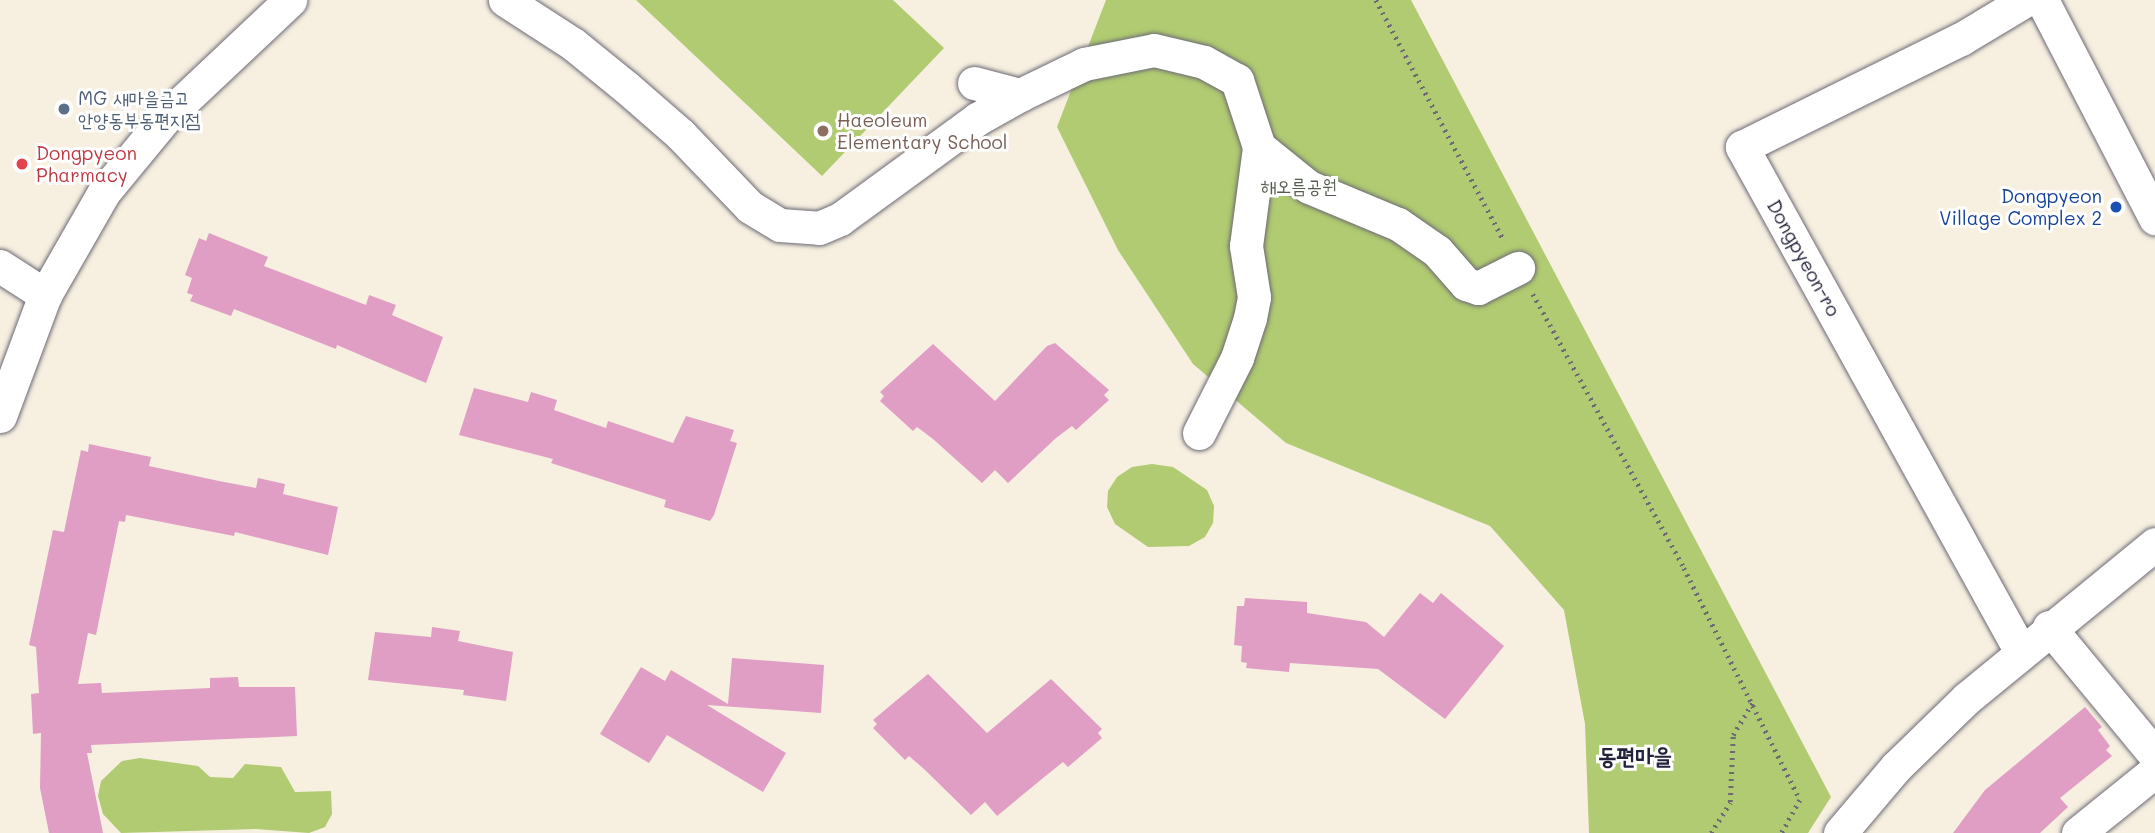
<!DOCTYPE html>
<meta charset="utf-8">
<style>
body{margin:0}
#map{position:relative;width:2155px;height:833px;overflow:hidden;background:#f7f0e1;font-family:Mali,"Poor Story",sans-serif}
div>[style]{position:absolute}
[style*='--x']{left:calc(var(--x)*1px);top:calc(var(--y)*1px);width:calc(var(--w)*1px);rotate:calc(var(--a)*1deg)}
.green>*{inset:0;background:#b0cb71}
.building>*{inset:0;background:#e09ec4}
.path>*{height:4.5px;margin-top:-2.25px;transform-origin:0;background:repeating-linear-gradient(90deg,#6d6a75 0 2px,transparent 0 7px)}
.roads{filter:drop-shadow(0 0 2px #6d6a75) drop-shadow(0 0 2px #6d6a75)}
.minor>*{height:33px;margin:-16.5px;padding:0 16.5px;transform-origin:16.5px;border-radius:16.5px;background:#fff}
.dots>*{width:19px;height:19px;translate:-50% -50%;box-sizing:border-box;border:4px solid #fff;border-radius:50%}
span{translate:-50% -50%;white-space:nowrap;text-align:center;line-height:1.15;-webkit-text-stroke:6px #fff;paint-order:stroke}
.service-label{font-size:19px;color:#4e5e75}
.left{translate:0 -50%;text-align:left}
.education-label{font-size:19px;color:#785e54}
.health-label{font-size:19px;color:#be3a42}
.park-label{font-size:19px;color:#545d4e}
.transit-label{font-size:19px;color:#164399}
.right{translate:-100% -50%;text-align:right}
.street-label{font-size:19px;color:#22223b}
.quarter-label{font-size:23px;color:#22223b;font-weight:700}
</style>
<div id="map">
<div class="green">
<i style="clip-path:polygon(636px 0,893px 0,944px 48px,822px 176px)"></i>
<i style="clip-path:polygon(1106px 0,1411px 0,1831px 797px,1808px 833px,1589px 833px,1585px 724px,1564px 610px,1490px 526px,1286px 443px,1193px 364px,1118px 250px,1057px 127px)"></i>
<i style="clip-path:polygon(1152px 464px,1173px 467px,1207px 490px,1214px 506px,1213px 523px,1205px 537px,1189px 546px,1148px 547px,1115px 524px,1107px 507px,1108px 491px,1117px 477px,1132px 467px)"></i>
<i style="clip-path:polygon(140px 758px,198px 766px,210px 777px,233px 778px,245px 764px,281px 767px,295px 792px,331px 791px,332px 814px,325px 827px,309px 833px,256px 829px,121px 833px,103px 814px,98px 796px,101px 781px,122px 761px)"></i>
</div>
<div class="building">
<i style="clip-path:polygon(209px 233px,268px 257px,264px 266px,366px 305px,369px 295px,396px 305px,392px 315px,443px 337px,426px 383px,337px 345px,336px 349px,234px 309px,231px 316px,190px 301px,193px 295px,187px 293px,192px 278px,185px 275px,199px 238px,206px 241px)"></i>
<i style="clip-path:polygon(1055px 343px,1109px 390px,1104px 395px,1109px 400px,1076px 430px,1072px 426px,1056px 438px,1008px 483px,995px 470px,982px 483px,933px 439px,917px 427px,913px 431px,880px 401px,884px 396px,880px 392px,933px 344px,995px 401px,1047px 346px)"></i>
<i style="clip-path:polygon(474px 388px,528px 402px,531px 392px,557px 400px,554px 410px,606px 428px,608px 421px,673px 443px,686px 416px,734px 430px,730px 441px,737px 443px,714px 515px,710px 521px,664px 507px,666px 500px,551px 463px,553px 459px,459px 435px)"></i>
<i style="clip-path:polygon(89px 444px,151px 457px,149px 466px,219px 481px,256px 488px,258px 478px,285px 484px,283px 494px,338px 507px,328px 555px,235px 532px,234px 536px,126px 515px,125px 522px,119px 521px,96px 635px,88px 633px,78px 684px,101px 683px,102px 693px,210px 688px,210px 678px,238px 677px,239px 687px,295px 687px,297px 736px,91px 745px,92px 753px,87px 753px,103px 833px,49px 833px,40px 788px,41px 733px,33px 734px,31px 694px,39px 693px,36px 647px,29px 645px,53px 530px,64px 532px,81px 450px,88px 452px)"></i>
<i style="clip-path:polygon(1420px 593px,1433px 603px,1441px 593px,1504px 646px,1445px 719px,1378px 669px,1290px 663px,1289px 672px,1246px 668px,1247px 663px,1241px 662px,1242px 646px,1234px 645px,1237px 606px,1244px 606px,1245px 598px,1307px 602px,1307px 613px,1366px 622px,1384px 637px)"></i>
<i style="clip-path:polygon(432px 627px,460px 631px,458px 641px,513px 652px,506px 701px,463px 695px,464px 690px,368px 680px,375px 632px,431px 637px)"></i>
<i style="clip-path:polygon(732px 658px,824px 665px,821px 713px,707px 705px,786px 753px,763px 792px,667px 735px,649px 763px,600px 734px,641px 667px,665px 681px,671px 670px,728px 704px)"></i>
<i style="clip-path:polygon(928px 674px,987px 733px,1051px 679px,1102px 729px,1098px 733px,1102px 738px,1068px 767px,1063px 762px,1048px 774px,997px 816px,985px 802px,971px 815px,924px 769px,909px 756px,905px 760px,873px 728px,877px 724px,873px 720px)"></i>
<i style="clip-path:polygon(2085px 707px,2102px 727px,2098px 730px,2110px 746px,2106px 750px,2112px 756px,2060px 798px,2068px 807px,2040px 833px,1953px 833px,1985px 790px)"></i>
</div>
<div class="path">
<i style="--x:1376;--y:0;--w:273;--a:62"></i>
<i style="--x:1533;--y:294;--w:313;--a:61.1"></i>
<i style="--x:1684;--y:568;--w:259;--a:63.4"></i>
<i style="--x:1800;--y:800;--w:38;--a:119"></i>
<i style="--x:1711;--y:833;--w:36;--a:-58"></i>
<i style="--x:1730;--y:802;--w:67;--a:-87.4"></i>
<i style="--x:1733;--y:735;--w:39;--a:-59"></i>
</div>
<div class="roads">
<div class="minor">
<i style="--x:505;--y:0;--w:81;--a:32.9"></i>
<i style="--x:573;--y:44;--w:68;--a:39.1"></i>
<i style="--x:626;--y:87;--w:72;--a:41"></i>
<i style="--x:680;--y:134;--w:101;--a:46.2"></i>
<i style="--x:750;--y:207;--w:35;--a:31"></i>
<i style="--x:780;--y:225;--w:39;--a:4"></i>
<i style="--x:819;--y:228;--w:23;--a:-23"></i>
<i style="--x:840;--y:219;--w:170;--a:-36.1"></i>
<i style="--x:977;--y:119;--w:49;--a:-29.2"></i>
<i style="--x:2042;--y:0;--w:246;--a:62.6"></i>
<i style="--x:974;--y:83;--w:48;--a:14.6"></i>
<i style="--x:1020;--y:95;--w:71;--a:-25.8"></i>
<i style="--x:1084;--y:64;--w:71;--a:-11.3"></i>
<i style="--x:1154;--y:50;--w:51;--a:13.5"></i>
<i style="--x:1204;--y:62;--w:38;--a:29"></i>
<i style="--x:1237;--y:80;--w:71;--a:71.8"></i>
<i style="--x:1259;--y:147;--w:64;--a:38.7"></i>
<i style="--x:1309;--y:187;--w:96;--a:22.6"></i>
<i style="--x:1398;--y:224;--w:47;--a:34.7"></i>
<i style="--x:1437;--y:251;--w:44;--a:48.7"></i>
<i style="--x:1466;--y:284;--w:13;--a:18"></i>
<i style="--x:1478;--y:288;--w:45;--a:-26.6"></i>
<i style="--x:0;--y:266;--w:54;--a:32.8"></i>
<i style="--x:0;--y:416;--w:129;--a:-69.6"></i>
<i style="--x:45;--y:295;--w:119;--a:-60.2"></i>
<i style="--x:104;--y:192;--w:96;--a:-50.5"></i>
<i style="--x:165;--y:118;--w:172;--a:-43.3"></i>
<i style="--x:1199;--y:433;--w:84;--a:-63.1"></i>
<i style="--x:1237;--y:358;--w:42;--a:-72"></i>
<i style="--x:1250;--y:318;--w:21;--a:-79"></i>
<i style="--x:1254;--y:297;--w:52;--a:-98.9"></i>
<i style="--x:1246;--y:246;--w:100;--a:-82.5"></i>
<i style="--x:2049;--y:627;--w:166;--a:50.4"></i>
<i style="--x:2020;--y:650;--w:575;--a:-118.93"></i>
<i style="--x:1742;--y:147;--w:244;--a:-26.3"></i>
<i style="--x:1961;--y:39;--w:76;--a:-31"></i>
<i style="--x:1840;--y:833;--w:87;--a:-49.7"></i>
<i style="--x:1896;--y:767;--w:99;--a:-44.2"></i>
<i style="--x:1967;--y:698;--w:243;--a:-39.3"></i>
<i style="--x:2078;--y:833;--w:99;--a:-38.8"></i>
</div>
</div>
<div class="dots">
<i style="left:64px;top:109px;background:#5c6f8a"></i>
<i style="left:823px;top:131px;background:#8d6e63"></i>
<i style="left:22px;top:164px;background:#e0444e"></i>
<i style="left:2116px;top:207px;background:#1a4fb4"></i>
</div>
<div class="service-label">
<span class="left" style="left:78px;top:109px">MG 새마을금고<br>안양동부동편지점</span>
</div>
<div class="education-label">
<span class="left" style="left:837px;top:131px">Haeoleum<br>Elementary School</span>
</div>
<div class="health-label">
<span class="left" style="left:36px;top:164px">Dongpyeon<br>Pharmacy</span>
</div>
<div class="park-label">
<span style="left:1299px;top:186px">해오름공원</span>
</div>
<div class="transit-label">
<span class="right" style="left:2102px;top:207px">Dongpyeon<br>Village Complex 2</span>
</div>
<div class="street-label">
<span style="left:1804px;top:258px;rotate:61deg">Dongpyeon-ro</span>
</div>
<div class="quarter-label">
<span style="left:1635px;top:755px">동편마을</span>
</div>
</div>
